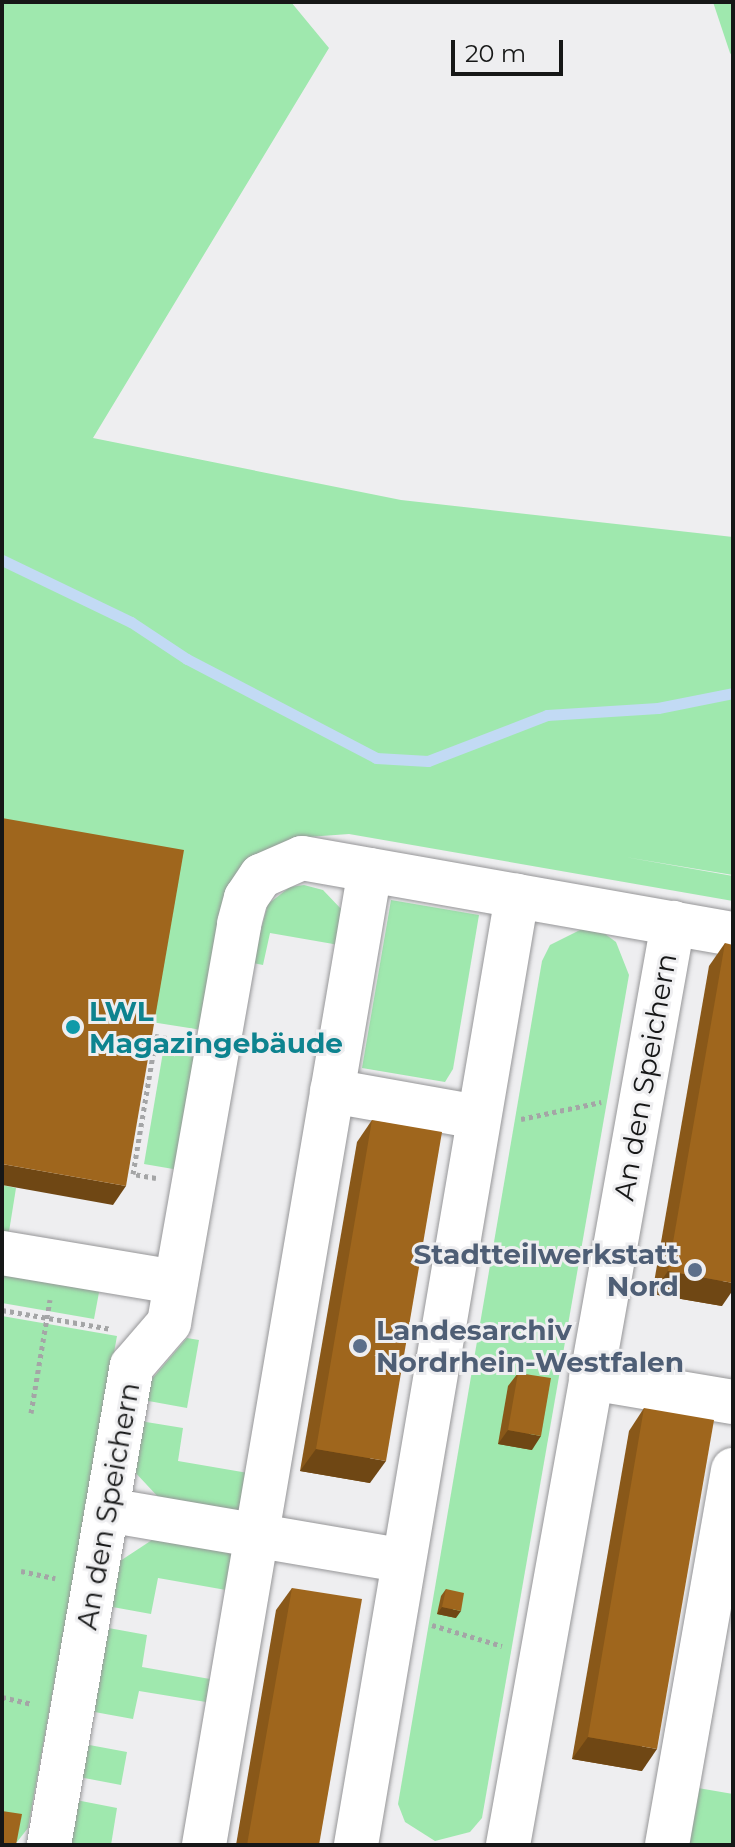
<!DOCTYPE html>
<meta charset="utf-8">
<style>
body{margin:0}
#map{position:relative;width:735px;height:1847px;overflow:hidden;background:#eeeef0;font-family:Montserrat,sans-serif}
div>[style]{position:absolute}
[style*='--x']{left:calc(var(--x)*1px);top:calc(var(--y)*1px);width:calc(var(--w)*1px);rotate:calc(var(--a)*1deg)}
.green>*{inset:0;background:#9fe8ae}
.stream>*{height:11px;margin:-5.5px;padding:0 5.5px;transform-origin:5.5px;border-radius:5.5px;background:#c2daf4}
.path>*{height:5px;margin-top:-2.5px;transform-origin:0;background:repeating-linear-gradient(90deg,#a4a5a6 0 4px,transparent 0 8px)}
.roads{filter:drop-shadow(0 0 2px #969698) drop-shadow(0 0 2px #969698)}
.minor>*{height:44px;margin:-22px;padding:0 22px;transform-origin:22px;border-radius:22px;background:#fff}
.wall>*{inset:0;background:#895819}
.shaded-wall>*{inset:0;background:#6f4714}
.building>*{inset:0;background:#9f661d}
.dots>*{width:22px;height:22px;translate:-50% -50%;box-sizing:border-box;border:4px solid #eeeef0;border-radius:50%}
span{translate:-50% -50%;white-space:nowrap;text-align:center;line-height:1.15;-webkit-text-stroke:6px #eeeef0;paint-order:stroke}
.culture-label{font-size:28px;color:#0d838f;font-weight:700}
.left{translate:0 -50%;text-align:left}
.street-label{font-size:28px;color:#161717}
.service-label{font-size:28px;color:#4e5e75;font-weight:700}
.right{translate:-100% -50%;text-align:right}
.frame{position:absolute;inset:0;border:4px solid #161717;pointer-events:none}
.scale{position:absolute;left:451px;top:40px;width:112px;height:36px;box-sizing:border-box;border:4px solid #161717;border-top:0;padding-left:10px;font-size:24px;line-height:28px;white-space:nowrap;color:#161717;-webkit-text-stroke:6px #eeeef0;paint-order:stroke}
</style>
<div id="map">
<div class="green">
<i style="clip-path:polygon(2px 2px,291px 2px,329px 48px,93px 438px,401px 500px,733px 537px,733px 875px,625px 857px,733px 876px,733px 901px,349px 834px,294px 838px,202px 1030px,145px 1021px,2px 839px)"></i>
<i style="clip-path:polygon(713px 2px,733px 2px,733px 57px,730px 53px)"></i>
<i style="clip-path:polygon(304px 885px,323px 890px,343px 911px,339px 945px,270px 933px,263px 965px,252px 963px,268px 904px,290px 887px)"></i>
<i style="clip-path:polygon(391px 900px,479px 915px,453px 1069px,445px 1082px,362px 1068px)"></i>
<i style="clip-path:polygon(582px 929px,601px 931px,616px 942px,629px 975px,482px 1818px,470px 1832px,435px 1841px,405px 1822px,398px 1804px,542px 961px,550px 945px)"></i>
<i style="clip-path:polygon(163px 1052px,199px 1058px,179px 1170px,144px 1164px)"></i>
<i style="clip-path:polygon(2px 1185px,16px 1188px,8px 1238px,2px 1237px)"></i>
<i style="clip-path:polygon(2px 1270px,100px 1287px,94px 1319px,2px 1303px)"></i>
<i style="clip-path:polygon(2px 1316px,117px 1336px,28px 1828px,17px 1842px,7px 1841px,2px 1832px)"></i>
<i style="clip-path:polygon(187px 1338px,199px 1340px,187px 1408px,143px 1400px,146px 1386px)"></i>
<i style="clip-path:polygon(140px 1421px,183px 1428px,178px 1461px,248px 1473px,245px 1514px,161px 1500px,132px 1469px)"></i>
<i style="clip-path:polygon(155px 1538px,238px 1553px,226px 1590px,158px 1578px,151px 1614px,107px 1606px,114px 1565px)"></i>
<i style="clip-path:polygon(103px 1627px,147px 1635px,142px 1667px,210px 1679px,206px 1702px,139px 1691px,133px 1719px,89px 1711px)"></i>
<i style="clip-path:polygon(84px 1744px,127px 1752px,121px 1785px,79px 1777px)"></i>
<i style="clip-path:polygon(698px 1788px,733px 1794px,733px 1845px,676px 1845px)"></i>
<i style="clip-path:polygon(76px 1800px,117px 1808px,111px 1845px,68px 1845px)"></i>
</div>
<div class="stream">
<i style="--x:2;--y:560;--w:143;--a:25.7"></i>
<i style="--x:131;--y:622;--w:67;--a:33.5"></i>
<i style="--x:187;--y:659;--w:213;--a:27.6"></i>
<i style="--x:376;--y:758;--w:52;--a:3.3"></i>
<i style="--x:428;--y:761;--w:128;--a:-21.1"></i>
<i style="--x:547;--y:715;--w:111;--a:-3.6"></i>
<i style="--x:658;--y:708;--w:76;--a:-11.3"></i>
</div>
<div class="path">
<i style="--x:155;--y:1036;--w:22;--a:10"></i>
<i style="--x:521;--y:1119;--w:82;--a:-12"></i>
<i style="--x:156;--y:1178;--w:23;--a:-170"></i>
<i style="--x:133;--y:1174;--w:140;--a:-80.5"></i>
<i style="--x:2;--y:1310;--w:111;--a:9.9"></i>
<i style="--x:31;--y:1413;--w:115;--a:-80.5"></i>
<i style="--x:21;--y:1571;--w:35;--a:12"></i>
<i style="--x:432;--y:1625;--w:73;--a:16.7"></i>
<i style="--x:2;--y:1697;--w:31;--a:13"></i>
</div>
<div class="roads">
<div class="minor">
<i style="--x:332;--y:1091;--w:148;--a:10.1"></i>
<i style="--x:2;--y:1253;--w:176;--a:9.5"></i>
<i style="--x:591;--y:1378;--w:144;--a:9.6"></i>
<i style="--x:107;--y:1510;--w:298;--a:9.7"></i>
<i style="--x:49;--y:1845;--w:486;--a:-80.2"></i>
<i style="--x:132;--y:1366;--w:57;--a:-49.3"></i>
<i style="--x:169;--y:1323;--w:405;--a:-80"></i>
<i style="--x:239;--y:924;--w:27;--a:-75"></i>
<i style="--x:246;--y:898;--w:27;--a:-56"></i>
<i style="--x:261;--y:876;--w:45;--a:-23.7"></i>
<i style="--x:302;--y:858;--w:438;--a:10"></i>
<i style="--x:204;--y:1845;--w:989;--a:-80.34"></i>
<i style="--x:356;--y:1845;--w:963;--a:-80.37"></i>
<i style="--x:508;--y:1845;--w:937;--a:-79.85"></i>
<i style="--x:667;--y:1845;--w:381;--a:-80"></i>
</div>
</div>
<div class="wall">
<i style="clip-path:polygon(725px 943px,722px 1306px,652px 1294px,709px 966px)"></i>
<i style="clip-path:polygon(372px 1120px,370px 1483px,300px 1471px,357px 1142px)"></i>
<i style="clip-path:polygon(518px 1373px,532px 1450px,498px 1444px,508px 1386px)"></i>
<i style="clip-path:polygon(644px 1408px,642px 1771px,572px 1759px,629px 1431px)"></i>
<i style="clip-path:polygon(292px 1588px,319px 1845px,236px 1845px,276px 1610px)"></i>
<i style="clip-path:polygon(446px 1589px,456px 1618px,437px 1614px,441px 1596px)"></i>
</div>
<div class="shaded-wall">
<i style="clip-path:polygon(2px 1164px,126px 1186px,113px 1205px,2px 1185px)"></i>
<i style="clip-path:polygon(668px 1271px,733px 1283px,733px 1290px,722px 1306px,652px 1294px)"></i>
<i style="clip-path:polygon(508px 1430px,541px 1436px,532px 1450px,498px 1444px)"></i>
<i style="clip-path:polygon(316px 1449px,386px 1461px,370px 1483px,300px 1471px)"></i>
<i style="clip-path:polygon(442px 1607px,461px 1611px,456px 1618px,437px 1614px)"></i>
<i style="clip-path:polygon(588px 1737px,657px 1749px,642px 1771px,572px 1759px)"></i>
</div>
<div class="building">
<i style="clip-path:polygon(2px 818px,184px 850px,126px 1186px,2px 1164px)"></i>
<i style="clip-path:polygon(725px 943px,733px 945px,733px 1283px,668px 1271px)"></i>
<i style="clip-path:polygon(372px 1120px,442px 1132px,386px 1461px,316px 1449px)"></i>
<i style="clip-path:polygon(518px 1373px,551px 1378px,541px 1436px,508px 1430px)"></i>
<i style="clip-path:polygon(644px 1408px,714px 1420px,657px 1749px,588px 1737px)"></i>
<i style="clip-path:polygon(292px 1588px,362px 1599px,319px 1845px,247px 1845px)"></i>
<i style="clip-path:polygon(446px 1589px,464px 1593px,461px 1611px,442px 1607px)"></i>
<i style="clip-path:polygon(2px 1811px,22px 1814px,16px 1845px,2px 1845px)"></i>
</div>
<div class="dots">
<i style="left:73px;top:1027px;background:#0f9aa8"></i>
<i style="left:695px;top:1270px;background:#5c6f8a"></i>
<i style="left:360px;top:1346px;background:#5c6f8a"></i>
</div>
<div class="culture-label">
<span class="left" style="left:89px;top:1027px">LWL<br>Magazingebäude</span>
</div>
<div class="street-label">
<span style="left:645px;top:1077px;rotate:-80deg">An den Speichern</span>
<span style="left:108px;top:1506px;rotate:-80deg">An den Speichern</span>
</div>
<div class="service-label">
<span class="right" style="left:679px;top:1270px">Stadtteilwerkstatt<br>Nord</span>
<span class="left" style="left:376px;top:1346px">Landesarchiv<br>Nordrhein-Westfalen</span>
</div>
<div class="frame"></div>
<div class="scale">20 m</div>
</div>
